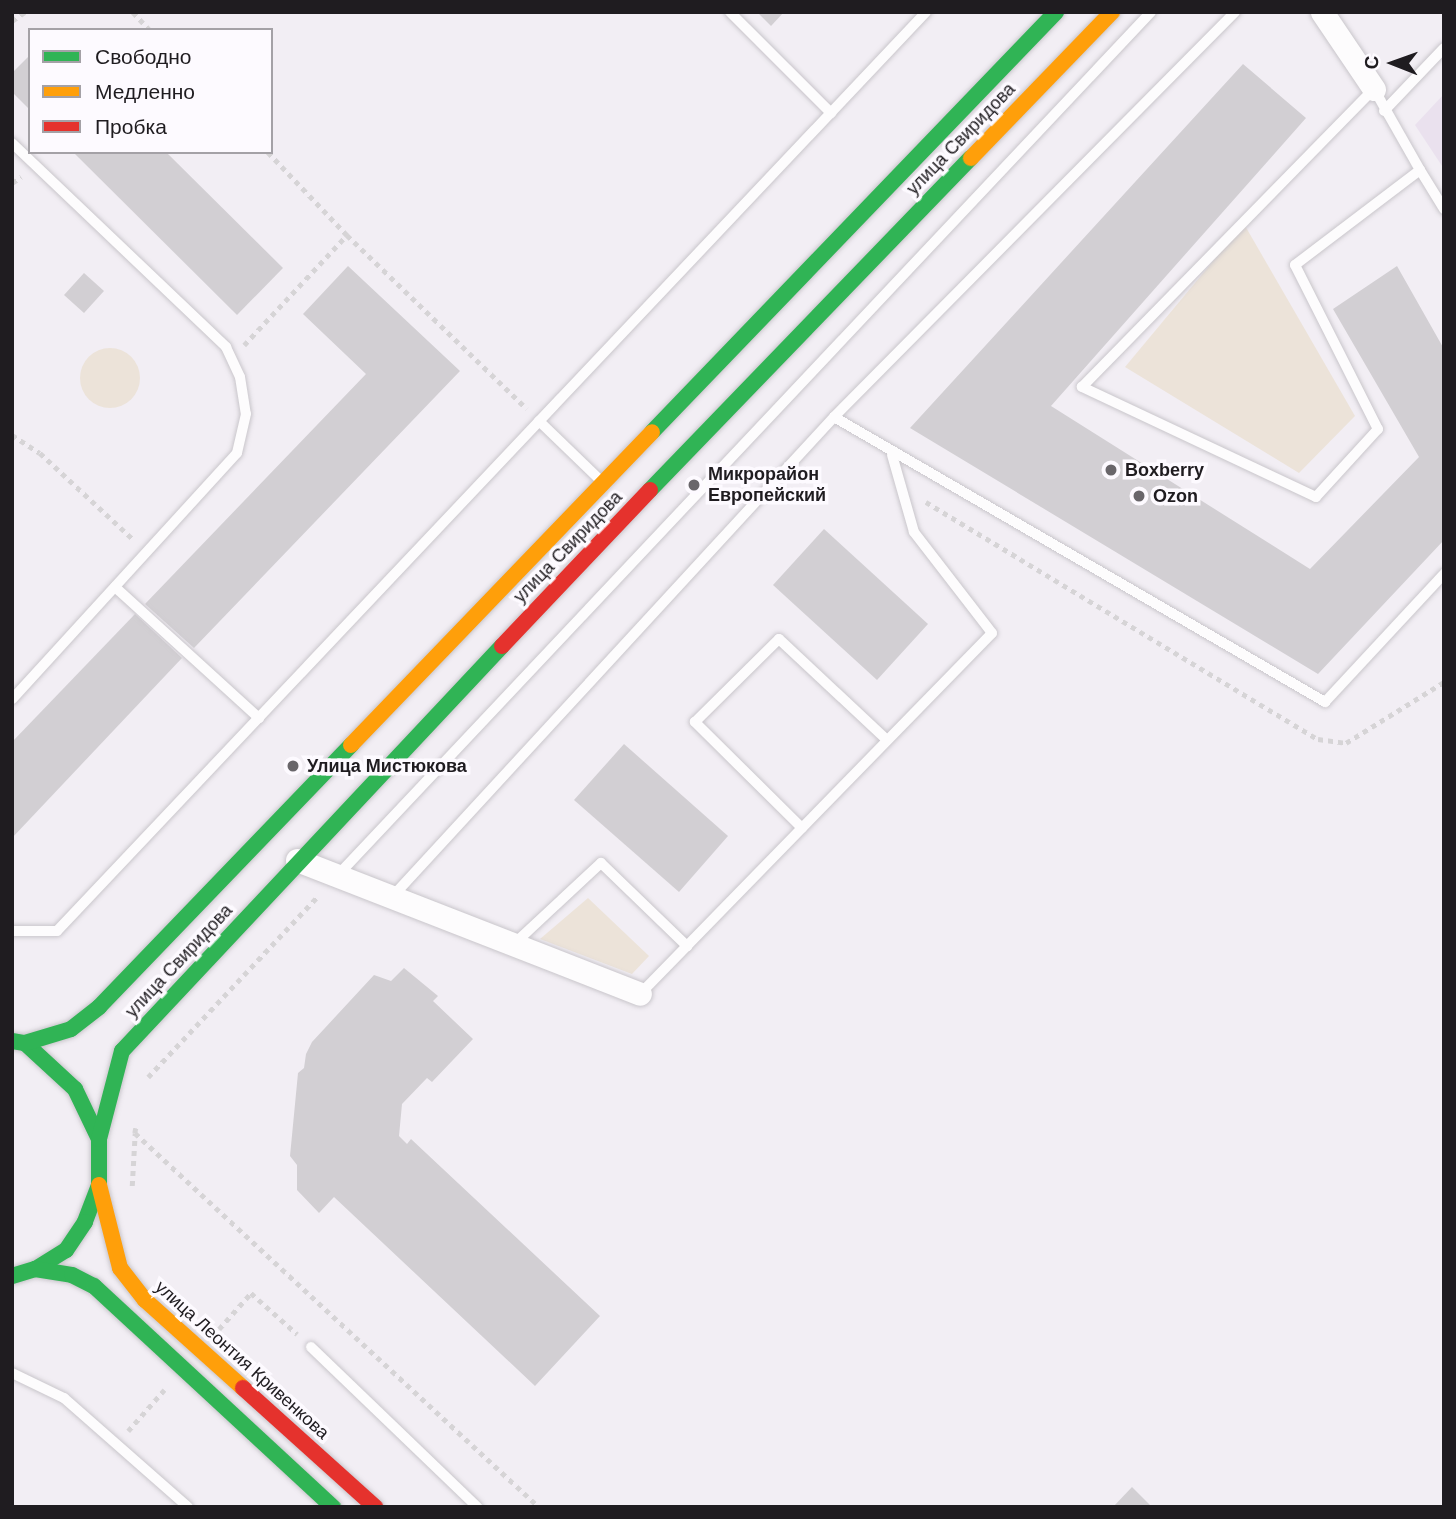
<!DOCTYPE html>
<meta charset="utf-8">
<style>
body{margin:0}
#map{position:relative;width:1456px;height:1519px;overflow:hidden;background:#f2eef4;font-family:Arial,sans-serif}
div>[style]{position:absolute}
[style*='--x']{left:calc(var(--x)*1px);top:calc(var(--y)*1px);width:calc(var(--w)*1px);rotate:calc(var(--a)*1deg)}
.built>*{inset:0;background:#eae1ee}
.green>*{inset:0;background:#ece3d9}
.round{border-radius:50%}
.building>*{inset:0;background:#d2cfd3}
.path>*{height:4.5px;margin-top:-2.25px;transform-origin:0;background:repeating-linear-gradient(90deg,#d6d4d6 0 5px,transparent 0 10px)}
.roads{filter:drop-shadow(0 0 2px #c9c6cb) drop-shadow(0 0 2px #c9c6cb)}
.lane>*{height:10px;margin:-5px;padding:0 5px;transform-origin:5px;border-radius:5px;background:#fdfcfd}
.street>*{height:23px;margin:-11.5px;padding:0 11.5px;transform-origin:11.5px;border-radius:11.5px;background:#fdfcfd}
.fast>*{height:16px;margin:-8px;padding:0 8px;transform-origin:8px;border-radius:8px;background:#30b455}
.slow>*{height:16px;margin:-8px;padding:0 8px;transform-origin:8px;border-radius:8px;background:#ff9f0a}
.jam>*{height:16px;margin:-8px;padding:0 8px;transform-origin:8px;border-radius:8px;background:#e5322d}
.dots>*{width:19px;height:19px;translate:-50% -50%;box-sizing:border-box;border:4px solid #fdfaff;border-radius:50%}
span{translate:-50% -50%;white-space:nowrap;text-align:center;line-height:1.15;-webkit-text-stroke:7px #fdfaff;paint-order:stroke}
.street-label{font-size:18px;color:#1f1c20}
.poi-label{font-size:18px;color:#1f1c20;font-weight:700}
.left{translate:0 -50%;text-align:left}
.frame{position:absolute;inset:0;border:14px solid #1f1c20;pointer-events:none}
.legend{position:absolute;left:28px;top:28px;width:245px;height:126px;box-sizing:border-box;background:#fdfaff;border:2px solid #a4a1a6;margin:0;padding:9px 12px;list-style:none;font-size:21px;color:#1f1c20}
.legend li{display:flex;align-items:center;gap:14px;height:35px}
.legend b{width:35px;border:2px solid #a4a1a6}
.north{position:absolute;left:1358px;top:28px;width:70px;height:70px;-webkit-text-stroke:5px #fdfaff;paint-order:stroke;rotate:271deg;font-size:19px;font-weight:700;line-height:28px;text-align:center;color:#1f1c20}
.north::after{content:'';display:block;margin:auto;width:24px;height:32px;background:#1f1c20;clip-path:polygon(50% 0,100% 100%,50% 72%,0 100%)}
</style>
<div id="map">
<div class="built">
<i style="clip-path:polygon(1444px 94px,1444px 169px,1415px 125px)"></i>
</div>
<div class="green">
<i style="clip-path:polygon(1244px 224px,1355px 416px,1299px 473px,1125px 367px)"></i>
<i class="round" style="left:80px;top:348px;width:60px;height:60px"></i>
<i style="clip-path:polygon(588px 898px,649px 956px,632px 974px,540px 939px)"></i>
</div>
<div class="building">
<i style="clip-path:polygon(757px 12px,784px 12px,771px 26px)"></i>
<i style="clip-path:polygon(30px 55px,30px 110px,12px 92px,12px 73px)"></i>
<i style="clip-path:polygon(1243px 64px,1306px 118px,1051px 406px,1310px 569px,1419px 457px,1333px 309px,1397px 266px,1444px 349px,1444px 540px,1318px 674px,910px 428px)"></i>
<i style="clip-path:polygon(73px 152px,166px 152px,283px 268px,237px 315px)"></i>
<i style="clip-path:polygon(348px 266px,460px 371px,194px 648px,145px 604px,366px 374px,303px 314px)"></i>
<i style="clip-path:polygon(84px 273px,104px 291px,84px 313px,64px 295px)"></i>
<i style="clip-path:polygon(824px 529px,928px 624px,877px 680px,773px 585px)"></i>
<i style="clip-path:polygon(135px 614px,182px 658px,12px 838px,12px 742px)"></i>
<i style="clip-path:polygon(624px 744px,728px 836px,679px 892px,574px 800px)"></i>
<i style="clip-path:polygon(404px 968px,438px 996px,433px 1001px,473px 1039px,432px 1082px,427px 1078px,402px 1104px,399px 1136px,407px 1144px,411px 1139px,600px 1316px,535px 1386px,334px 1197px,319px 1213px,297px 1190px,297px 1165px,290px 1156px,298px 1073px,304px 1068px,306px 1054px,312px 1042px,374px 975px,391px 981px)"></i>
<i style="clip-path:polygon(1132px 1487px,1152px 1507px,1113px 1507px)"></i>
</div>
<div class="path">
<i style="--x:133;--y:12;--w:25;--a:47"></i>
<i style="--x:12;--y:21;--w:16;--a:-35"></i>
<i style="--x:268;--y:152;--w:115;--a:46.4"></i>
<i style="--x:12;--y:183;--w:11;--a:-34"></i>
<i style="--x:244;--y:345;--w:151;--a:-46.9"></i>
<i style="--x:347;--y:235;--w:250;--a:44"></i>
<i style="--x:12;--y:435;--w:33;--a:33"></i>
<i style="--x:40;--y:453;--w:127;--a:42.8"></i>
<i style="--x:926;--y:502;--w:458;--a:31.2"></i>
<i style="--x:1318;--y:739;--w:28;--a:8"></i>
<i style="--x:1346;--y:743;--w:115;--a:-31.9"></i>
<i style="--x:148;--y:1077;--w:250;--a:-46.8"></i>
<i style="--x:136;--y:1128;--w:5;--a:101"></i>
<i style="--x:135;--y:1133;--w:551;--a:42.79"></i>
<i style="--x:132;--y:1186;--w:53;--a:-86.8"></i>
<i style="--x:219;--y:1329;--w:48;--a:-48.4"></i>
<i style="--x:251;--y:1293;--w:62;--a:41.7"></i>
<i style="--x:128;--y:1431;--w:55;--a:-48.7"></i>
</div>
<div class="roads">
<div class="lane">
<i style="--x:730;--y:12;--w:143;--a:45"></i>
<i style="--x:1374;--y:89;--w:93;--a:60.4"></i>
<i style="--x:1420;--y:170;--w:157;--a:142.8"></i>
<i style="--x:1295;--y:265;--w:184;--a:63.2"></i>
<i style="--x:1378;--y:429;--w:92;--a:132.4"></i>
<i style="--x:1316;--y:497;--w:259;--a:-154.8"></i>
<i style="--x:1082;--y:387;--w:417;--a:-45.6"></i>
<i style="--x:1384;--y:111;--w:87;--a:-46.4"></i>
<i style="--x:12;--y:143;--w:296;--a:43.6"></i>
<i style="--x:226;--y:347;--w:33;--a:65"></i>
<i style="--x:240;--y:377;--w:37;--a:81"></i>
<i style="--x:246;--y:414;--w:40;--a:103"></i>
<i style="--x:237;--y:453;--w:333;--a:132.4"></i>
<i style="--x:1420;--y:170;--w:46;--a:58.4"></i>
<i style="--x:834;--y:417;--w:568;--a:30.13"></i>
<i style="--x:1325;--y:702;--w:175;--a:-47.1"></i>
<i style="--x:539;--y:421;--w:85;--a:44"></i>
<i style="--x:115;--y:587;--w:195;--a:42.3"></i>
<i style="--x:802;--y:828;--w:151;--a:-135.3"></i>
<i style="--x:695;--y:722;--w:118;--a:-44.7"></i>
<i style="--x:779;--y:639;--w:148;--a:43.1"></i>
<i style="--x:338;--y:875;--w:1186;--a:-46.71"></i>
<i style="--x:393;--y:896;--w:651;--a:-47.37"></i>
<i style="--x:834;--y:417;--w:570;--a:-45.28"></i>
<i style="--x:12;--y:931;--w:45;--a:0"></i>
<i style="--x:57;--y:931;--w:1265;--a:-46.6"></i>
<i style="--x:514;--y:944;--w:119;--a:-43"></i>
<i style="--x:601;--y:863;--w:120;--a:44"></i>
<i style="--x:640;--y:994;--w:504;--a:-45.72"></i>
<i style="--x:992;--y:633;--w:128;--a:-127.7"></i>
<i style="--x:914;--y:532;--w:80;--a:-105.9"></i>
<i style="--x:311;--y:1347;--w:231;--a:43.9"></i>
<i style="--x:12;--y:1373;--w:58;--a:25.7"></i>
<i style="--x:64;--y:1398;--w:165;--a:41.3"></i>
</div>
<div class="street">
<i style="--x:1322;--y:12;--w:93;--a:56"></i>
<i style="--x:297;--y:860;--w:368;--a:21.3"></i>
</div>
<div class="fast">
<i style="--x:652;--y:432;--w:583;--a:-46.11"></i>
<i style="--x:650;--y:490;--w:462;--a:-46"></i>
<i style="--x:12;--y:1041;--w:13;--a:9"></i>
<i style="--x:25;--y:1043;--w:68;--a:42.6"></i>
<i style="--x:75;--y:1089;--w:55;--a:64.4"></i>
<i style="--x:99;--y:1139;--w:46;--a:90"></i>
<i style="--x:99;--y:1185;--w:40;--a:111"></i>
<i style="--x:85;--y:1222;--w:34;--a:124"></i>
<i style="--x:66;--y:1250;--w:36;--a:148"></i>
<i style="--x:35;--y:1269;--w:24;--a:163"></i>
<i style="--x:25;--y:1043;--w:48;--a:-16.9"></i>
<i style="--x:71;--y:1029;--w:36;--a:-38"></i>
<i style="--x:99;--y:1007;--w:364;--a:-46.1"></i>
<i style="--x:99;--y:1139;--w:91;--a:-75.4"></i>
<i style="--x:122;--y:1051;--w:555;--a:-46.82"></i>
<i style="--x:35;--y:1269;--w:37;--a:9"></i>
<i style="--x:72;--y:1275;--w:25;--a:27"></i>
<i style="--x:94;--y:1286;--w:326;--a:42.8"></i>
</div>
<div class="slow">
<i style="--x:971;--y:158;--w:203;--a:-46"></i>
<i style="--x:351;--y:745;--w:434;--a:-46.1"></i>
<i style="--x:99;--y:1185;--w:86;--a:75.8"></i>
<i style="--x:120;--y:1268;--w:41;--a:52"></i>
<i style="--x:145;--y:1300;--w:132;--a:41.9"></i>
</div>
<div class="jam">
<i style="--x:502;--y:646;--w:215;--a:-46.5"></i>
<i style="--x:243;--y:1388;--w:178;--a:42"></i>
</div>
</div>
<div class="dots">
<i style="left:1111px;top:470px;background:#69666a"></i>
<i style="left:694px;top:485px;background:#69666a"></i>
<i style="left:1139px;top:496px;background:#69666a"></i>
<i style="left:293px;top:766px;background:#69666a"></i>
</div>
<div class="street-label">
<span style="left:961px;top:139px;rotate:-46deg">улица Свиридова</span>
<span style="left:568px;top:547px;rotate:-46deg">улица Свиридова</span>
<span style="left:179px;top:961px;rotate:-47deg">улица Свиридова</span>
<span style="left:242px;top:1360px;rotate:42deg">улица Леонтия Кривенкова</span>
</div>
<div class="poi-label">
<span class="left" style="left:1125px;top:470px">Boxberry</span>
<span class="left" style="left:708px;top:485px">Микрорайон<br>Европейский</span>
<span class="left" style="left:1153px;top:496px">Ozon</span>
<span class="left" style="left:307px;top:766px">Улица Мистюкова</span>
</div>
<div class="frame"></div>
<ul class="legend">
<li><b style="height:9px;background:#30b455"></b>Свободно</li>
<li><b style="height:9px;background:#ff9f0a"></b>Медленно</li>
<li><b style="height:9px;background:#e5322d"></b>Пробка</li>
</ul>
<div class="north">С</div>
</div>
